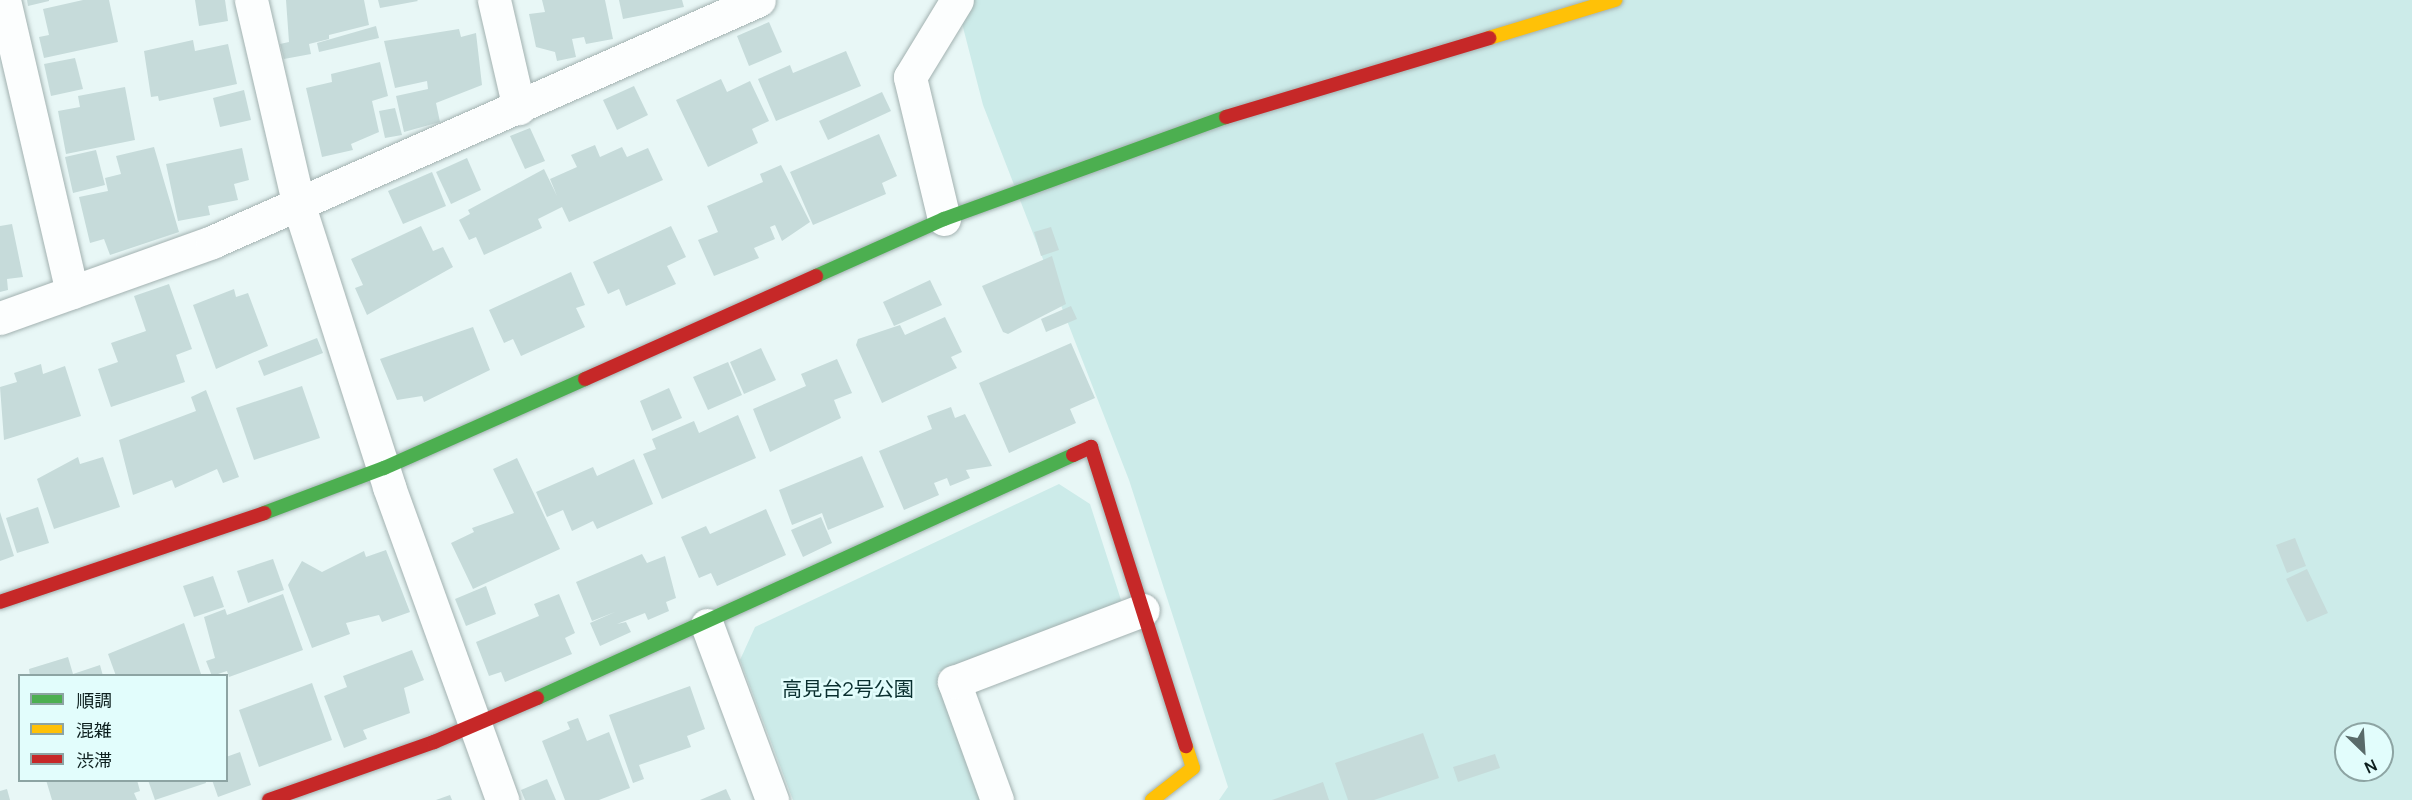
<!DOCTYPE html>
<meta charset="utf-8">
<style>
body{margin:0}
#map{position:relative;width:2412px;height:800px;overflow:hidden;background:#e8f7f6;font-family:Manrope,"Noto Sans JP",sans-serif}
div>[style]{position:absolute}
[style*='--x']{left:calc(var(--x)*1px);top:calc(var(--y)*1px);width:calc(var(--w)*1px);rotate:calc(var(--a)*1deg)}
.green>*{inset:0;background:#ccebe9}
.building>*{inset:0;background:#c6dbda}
.roads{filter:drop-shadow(0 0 2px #a2b1b0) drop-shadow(0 0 2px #a2b1b0)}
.street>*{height:33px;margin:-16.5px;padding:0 16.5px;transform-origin:16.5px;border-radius:16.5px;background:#fcfefe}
.fast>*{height:14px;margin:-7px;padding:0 7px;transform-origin:7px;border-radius:7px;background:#4caf50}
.slow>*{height:14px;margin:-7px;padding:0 7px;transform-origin:7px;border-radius:7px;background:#ffc107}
.jam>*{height:14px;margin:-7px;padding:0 7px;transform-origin:7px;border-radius:7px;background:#c62828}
span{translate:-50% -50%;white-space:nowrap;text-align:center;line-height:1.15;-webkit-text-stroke:5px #e2fdfc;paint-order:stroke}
.park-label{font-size:20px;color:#092f2f}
.legend{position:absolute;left:18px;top:674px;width:210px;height:108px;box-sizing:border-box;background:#e2fdfc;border:2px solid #8da4a3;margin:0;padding:8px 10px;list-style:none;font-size:18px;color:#0d1f1e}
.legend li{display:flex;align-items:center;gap:12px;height:30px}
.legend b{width:30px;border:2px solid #8da4a3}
.north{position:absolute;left:2334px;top:722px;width:60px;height:60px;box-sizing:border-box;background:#e2fdfc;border:2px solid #8da4a3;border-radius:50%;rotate:155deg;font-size:16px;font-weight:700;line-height:24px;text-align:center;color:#0d1f1e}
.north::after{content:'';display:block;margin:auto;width:21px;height:27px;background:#5a6b6a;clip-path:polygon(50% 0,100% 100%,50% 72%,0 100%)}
</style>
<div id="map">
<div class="green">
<i style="clip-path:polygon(evenodd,956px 0,2412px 0,2412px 800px,1219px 800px,1228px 787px,1129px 480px,983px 105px,956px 0,2346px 734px,2382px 734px,2382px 770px,2346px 770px,2346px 734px)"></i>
<i style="clip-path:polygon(1059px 484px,1090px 504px,1122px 603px,938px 672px,985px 800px,793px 800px,740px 660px,755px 627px)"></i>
</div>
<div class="building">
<i style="clip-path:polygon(27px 0,49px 0,49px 1px,28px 6px)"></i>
<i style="clip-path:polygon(83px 0,109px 0,118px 42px,44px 58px,39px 37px,49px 35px,43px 9px)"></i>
<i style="clip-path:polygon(195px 0,225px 0,228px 21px,199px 26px)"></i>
<i style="clip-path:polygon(286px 0,364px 0,369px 25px,329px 35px,329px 39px,309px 44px,311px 54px,284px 59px,280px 44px,289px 42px)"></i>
<i style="clip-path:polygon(378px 0,417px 0,418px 1px,380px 8px)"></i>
<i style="clip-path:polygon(542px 0,605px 0,613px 39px,586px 44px,584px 37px,572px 39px,576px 57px,557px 61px,555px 52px,536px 47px,529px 14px,545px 12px)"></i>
<i style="clip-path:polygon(619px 0,682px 0,684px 7px,623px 19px)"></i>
<i style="clip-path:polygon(769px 22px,782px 52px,749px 66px,737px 36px)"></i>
<i style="clip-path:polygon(376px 26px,379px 38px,319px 52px,317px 43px)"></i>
<i style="clip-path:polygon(459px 29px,461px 37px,476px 33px,482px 85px,436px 103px,440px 122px,404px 132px,396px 96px,428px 89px,427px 81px,395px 88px,384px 41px)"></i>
<i style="clip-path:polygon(193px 40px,195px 51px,228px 44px,237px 84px,159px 101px,158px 96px,151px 97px,144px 51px)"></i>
<i style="clip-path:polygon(846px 51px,861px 86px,776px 121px,758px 79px,790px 65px,793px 73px)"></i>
<i style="clip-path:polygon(75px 58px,83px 89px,51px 96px,44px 64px)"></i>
<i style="clip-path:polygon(380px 62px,388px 96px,372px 101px,379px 132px,351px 144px,353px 150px,322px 157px,306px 88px,332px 82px,331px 74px)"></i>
<i style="clip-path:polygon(721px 79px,727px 92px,750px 81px,769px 121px,752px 129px,758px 143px,708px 167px,676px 100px)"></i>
<i style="clip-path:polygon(634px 86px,648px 115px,617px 130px,603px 100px)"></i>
<i style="clip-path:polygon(125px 87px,135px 140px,66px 154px,58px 111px,80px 107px,78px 96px)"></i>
<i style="clip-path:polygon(244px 90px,251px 120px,220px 127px,213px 98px)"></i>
<i style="clip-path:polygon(882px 92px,891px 111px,828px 140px,819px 121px)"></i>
<i style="clip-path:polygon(395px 108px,402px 135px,385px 138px,379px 111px)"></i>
<i style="clip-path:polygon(530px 128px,545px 161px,525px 169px,510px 136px)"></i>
<i style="clip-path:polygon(879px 134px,897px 176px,882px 183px,886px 194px,813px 225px,790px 172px)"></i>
<i style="clip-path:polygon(595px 145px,600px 157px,622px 147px,627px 157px,648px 148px,663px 180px,569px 222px,562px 207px,538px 219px,542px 228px,484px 255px,476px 237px,469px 240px,459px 220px,470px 214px,468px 210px,544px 169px,557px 196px,550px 179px,577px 167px,571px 155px)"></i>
<i style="clip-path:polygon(154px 147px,179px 232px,110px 255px,104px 239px,90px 243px,79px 197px,108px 191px,105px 178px,121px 174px,116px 156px)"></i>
<i style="clip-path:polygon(242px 148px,249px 180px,234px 184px,238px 200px,208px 206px,210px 215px,178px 221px,166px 164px)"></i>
<i style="clip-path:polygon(96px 150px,105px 185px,73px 193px,65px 157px)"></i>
<i style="clip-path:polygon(467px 158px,481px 190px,451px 204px,436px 172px)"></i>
<i style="clip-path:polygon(781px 165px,810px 222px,782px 241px,775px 225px,770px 227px,775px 239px,754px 248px,759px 258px,714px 276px,698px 240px,718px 232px,707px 206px,763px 182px,760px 174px)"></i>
<i style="clip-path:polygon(432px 172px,446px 206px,403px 224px,388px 191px)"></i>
<i style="clip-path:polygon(12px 224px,23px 277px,7px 279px,8px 290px,0 292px,0 226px)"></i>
<i style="clip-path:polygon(421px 226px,433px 251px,443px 247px,453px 267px,367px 315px,355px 288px,363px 285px,351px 259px)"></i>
<i style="clip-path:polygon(671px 226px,686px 257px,667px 266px,676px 284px,626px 306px,619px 289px,608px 294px,593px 262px)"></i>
<i style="clip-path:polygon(1051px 227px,1059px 250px,1041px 256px,1034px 232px)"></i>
<i style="clip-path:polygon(1052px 256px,1066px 304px,1008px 334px,1003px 332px,982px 286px)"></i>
<i style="clip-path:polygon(571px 272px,585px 305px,576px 308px,585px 327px,521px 356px,513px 339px,504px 343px,489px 310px)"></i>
<i style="clip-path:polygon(930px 280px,942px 305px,894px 326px,883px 302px)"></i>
<i style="clip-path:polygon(169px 284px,192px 349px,176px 355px,185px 382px,111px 407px,98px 369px,118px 362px,111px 343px,146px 331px,134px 296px)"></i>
<i style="clip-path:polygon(234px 289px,236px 297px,248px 293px,268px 346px,216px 369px,193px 305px)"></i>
<i style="clip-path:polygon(1071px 306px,1077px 319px,1046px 332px,1041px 319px)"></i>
<i style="clip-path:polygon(945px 317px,962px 352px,951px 357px,957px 368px,882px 403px,856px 345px,858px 339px,900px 325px,905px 335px)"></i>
<i style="clip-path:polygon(473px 327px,490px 370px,424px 402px,422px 396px,397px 400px,380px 359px)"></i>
<i style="clip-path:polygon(317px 338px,323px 353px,264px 376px,258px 361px)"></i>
<i style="clip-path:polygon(1071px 343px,1095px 398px,1070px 409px,1076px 423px,1009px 453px,979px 383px)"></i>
<i style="clip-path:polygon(761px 348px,776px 380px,744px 394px,730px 362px)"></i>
<i style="clip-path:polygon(837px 359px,852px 393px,834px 400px,841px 418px,770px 452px,753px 409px,806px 386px,801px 374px)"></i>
<i style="clip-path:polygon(728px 362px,742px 395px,708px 410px,693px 377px)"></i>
<i style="clip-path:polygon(41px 364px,43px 374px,65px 366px,81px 416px,4px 440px,0 387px,17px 382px,14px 373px)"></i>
<i style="clip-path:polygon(302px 386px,320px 438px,254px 460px,236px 408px)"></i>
<i style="clip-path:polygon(669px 388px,682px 418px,652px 431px,640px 401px)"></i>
<i style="clip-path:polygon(206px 390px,239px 477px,223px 483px,217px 469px,175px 488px,172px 480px,133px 495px,119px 440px,196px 411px,191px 397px)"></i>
<i style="clip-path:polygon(951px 407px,955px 418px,965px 414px,992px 466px,966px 470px,970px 478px,950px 486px,947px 478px,934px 483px,939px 495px,904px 510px,879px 451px,932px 429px,927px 416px)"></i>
<i style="clip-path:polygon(738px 415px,756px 458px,662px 499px,643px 454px,656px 449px,652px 439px,694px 421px,699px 433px)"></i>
<i style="clip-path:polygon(862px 456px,884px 507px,828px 530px,822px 513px,792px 525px,779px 490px)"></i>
<i style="clip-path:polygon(78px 457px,80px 464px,103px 457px,120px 507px,54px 529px,37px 479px)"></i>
<i style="clip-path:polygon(517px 458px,560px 549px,473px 589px,451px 543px,474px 532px,472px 528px,514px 513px,493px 469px)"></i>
<i style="clip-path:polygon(634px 459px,653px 504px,597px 529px,593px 521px,572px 531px,563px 510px,547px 517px,536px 492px,593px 467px,597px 476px)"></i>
<i style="clip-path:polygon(38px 507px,49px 543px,17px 553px,6px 518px)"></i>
<i style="clip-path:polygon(766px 509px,786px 555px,717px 586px,711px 573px,699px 578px,681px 537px,706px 526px,710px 534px)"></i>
<i style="clip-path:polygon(0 512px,14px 556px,0 561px)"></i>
<i style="clip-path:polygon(821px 517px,832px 543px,803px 557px,791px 530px)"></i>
<i style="clip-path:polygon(2295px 538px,2306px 566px,2287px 573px,2276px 545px)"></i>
<i style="clip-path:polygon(386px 550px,410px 612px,382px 622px,379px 615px,346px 623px,350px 634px,312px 648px,288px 585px,302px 561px,322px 572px,364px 551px,366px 557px)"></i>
<i style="clip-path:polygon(642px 554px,647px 563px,665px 556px,676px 598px,666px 602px,669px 611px,648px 620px,645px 613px,617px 624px,626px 622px,631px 632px,600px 646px,590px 623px,615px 612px,592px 621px,576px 582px)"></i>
<i style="clip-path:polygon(273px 559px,284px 590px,248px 603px,237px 571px)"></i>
<i style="clip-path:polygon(2307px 569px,2328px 613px,2307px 622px,2286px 579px)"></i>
<i style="clip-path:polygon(213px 576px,224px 607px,194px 617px,183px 586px)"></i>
<i style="clip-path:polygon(486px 586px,496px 614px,466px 626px,455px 599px)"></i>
<i style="clip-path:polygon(283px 594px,303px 650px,229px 677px,227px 671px,212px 676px,206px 661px,215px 658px,204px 617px,225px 609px,227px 615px)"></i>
<i style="clip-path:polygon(559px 594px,575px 633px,565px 638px,572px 654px,505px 682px,501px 672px,489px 676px,476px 642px,539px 616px,534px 604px)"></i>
<i style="clip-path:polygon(184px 623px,201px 674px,116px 676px,108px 654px)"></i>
<i style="clip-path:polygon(412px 650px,424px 680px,404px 688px,410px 713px,363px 730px,367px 739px,344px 748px,324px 696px,347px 687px,343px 676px)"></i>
<i style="clip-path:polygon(68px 657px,73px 674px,100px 665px,103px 676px,30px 676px,29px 669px)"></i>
<i style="clip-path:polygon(312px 683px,332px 740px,259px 767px,239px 710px)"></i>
<i style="clip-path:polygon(690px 686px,705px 729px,687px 736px,691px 747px,639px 765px,644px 779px,633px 783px,609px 715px)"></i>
<i style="clip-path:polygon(578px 718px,587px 741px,609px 732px,630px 788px,599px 800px,565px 800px,542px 741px,570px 729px,567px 722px)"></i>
<i style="clip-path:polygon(1423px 733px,1439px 778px,1374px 800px,1348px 800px,1335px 763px)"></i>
<i style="clip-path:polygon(240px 752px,251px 785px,218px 797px,212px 780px,226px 780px,226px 757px)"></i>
<i style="clip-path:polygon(1495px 754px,1500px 768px,1458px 782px,1453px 767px)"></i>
<i style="clip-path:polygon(547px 779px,556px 800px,525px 800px,521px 790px)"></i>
<i style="clip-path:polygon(46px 780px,137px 780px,140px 791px,134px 793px,137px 800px,52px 800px)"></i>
<i style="clip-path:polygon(148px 780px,205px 780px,206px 783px,155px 800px)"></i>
<i style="clip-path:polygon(1323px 782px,1329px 800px,1272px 800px)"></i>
<i style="clip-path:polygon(7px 789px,10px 800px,0 800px,0 791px)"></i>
<i style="clip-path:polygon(726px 789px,731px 800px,700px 800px)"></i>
<i style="clip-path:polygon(450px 795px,452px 800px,436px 800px)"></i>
</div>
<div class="roads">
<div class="street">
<i style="--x:4;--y:0;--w:300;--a:76.9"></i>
<i style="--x:251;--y:0;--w:212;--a:76.9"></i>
<i style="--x:299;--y:206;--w:295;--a:72.2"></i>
<i style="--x:389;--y:487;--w:333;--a:70.1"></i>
<i style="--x:494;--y:0;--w:111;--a:77"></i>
<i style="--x:944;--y:219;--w:146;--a:-103.5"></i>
<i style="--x:910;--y:77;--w:90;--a:-58.6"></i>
<i style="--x:0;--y:318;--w:225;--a:-19.7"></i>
<i style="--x:212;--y:242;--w:598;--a:-23.87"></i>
<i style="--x:707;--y:625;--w:187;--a:69.6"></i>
<i style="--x:997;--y:800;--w:126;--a:-110"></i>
<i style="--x:954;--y:682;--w:202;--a:-20.9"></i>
</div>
<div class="fast">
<i style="--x:816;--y:276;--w:140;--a:-24"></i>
<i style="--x:944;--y:219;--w:300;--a:-19.9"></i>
<i style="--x:264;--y:513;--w:128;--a:-20.6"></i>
<i style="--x:384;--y:468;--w:220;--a:-23.9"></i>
<i style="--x:537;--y:698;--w:589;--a:-24.39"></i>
</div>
<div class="slow">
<i style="--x:1489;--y:38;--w:132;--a:-16.8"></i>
<i style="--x:1152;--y:800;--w:52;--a:-38"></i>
<i style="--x:1193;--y:768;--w:23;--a:-108"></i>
</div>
<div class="jam">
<i style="--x:1226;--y:117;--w:275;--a:-16.7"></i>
<i style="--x:585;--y:379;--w:253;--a:-24"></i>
<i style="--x:1073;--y:455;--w:20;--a:-24"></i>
<i style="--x:1091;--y:447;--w:314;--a:72.4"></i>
<i style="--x:0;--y:602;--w:279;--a:-18.6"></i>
<i style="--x:269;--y:800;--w:175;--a:-19.4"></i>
<i style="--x:434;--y:742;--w:112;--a:-23.1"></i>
</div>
</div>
<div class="park-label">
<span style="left:848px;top:688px">高見台2号公園</span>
</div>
<ul class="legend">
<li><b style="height:8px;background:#4caf50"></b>順調</li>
<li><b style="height:8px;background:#ffc107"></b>混雑</li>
<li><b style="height:8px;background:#c62828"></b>渋滞</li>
</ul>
<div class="north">N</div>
</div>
